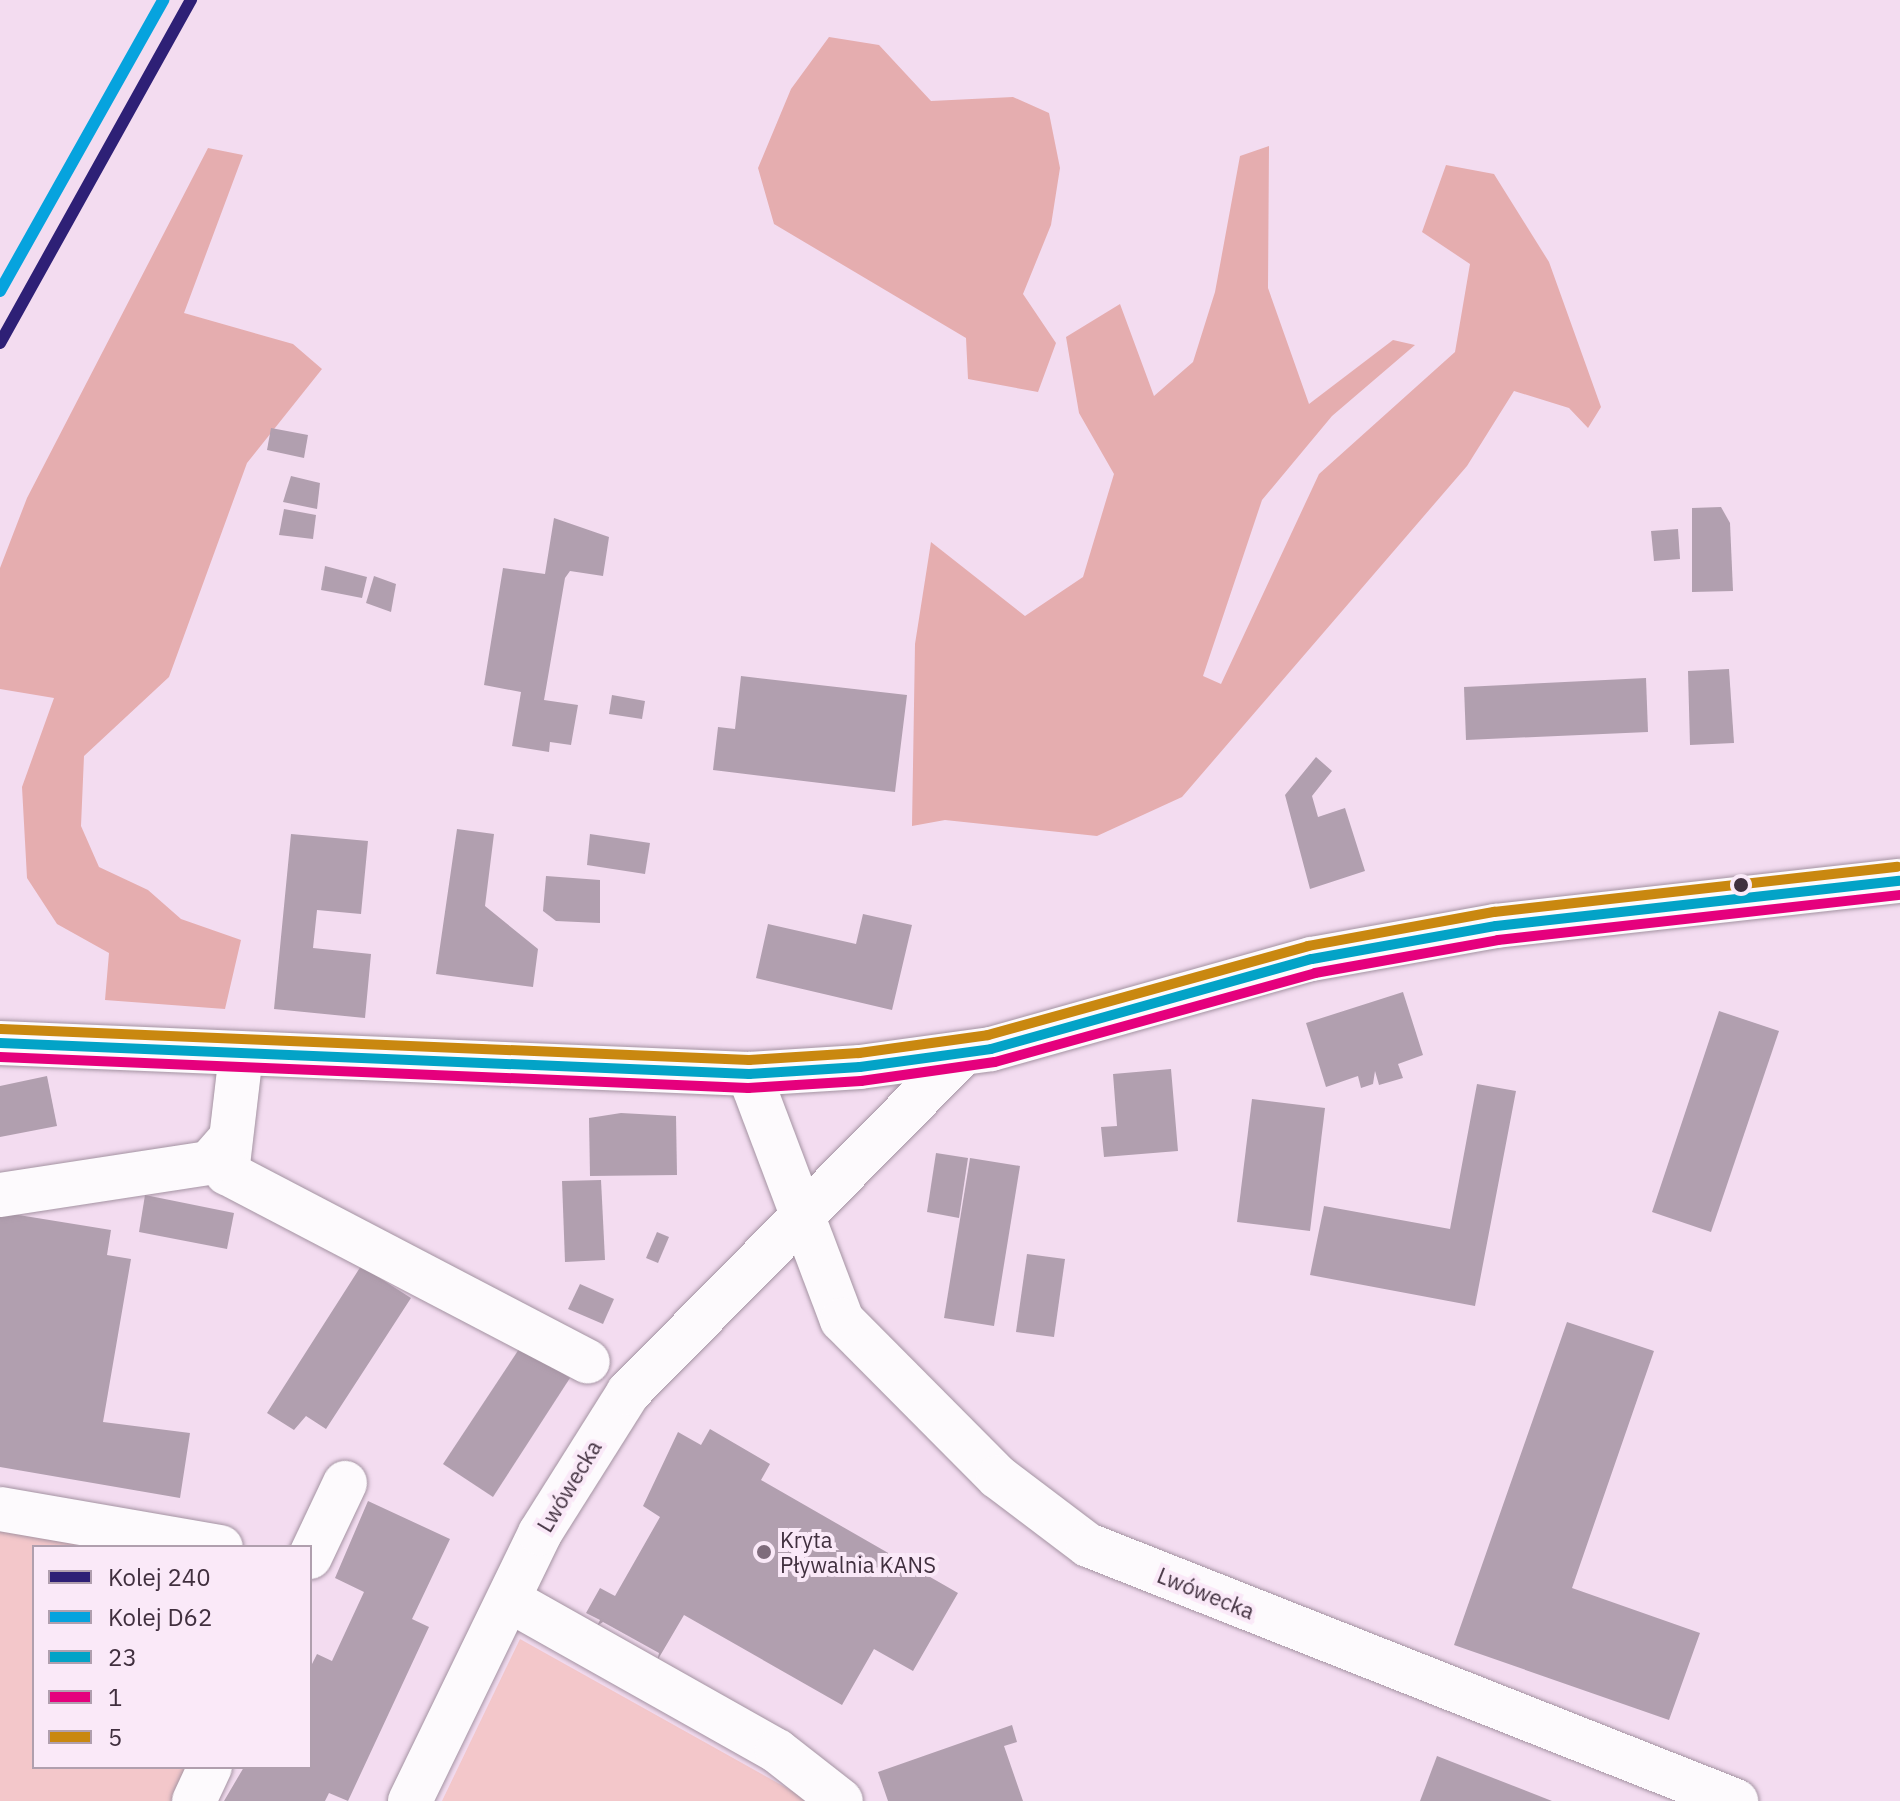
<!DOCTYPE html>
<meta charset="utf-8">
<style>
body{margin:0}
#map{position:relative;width:1900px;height:1801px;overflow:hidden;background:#f3dcf0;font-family:"IBM Plex Sans",sans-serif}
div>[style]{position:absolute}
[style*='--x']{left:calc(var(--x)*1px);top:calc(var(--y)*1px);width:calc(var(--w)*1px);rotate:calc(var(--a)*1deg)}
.green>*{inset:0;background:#f3c7ca}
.forest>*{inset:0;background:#e5adaf}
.building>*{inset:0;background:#b19faf}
.roads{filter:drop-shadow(0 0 2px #a493a2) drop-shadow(0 0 2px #a493a2)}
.minor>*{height:44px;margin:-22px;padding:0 22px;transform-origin:22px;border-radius:22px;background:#fdfafd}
.bus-1>*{height:10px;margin:-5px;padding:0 5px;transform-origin:5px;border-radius:5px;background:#03a3c7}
.bus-2>*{height:10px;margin:-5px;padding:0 5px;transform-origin:5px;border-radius:5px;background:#e5007d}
.bus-3>*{height:10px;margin:-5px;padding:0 5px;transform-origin:5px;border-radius:5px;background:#c98810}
.rail-1>*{height:12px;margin:-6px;padding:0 6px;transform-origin:6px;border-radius:6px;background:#2e2076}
.rail-2>*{height:12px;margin:-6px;padding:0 6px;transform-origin:6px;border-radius:6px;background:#06a3de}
.dots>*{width:22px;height:22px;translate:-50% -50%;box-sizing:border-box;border:4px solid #fae9f8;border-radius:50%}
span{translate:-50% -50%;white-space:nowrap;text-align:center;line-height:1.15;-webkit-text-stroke:8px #fae9f8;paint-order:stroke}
.street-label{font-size:22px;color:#402f3e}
.poi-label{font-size:22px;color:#402f3e}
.left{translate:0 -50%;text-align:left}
.legend{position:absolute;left:32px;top:1545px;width:280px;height:224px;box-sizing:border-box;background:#fae9f8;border:2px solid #b09fae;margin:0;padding:10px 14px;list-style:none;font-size:24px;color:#402f3e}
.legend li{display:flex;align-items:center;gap:16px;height:40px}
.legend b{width:40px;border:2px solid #b09fae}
</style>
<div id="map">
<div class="green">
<i style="clip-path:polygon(0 1528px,114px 1547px,34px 1547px,34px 1767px,188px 1767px,171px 1801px,0 1801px)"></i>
<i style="clip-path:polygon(520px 1639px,810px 1801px,442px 1801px)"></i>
</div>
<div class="forest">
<i style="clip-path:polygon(829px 37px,879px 45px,931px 101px,1013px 97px,1049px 113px,1060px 168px,1051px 225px,1023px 294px,1056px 343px,1038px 392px,968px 379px,966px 338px,774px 224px,758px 168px,791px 89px)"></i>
<i style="clip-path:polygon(1269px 146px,1268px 288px,1309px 404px,1393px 340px,1415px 345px,1332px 416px,1262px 500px,1203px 676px,1221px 684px,1319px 474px,1455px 352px,1470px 264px,1422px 232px,1446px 165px,1494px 174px,1549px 262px,1601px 407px,1588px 428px,1569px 408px,1514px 391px,1467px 466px,1182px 797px,1097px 836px,945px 820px,912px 826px,915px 644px,931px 542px,1025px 616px,1083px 577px,1114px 474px,1079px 413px,1066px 337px,1120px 304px,1154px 396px,1193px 362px,1215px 292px,1240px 156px)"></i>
<i style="clip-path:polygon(208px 148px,243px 155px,184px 313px,293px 344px,322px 369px,247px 463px,169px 677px,84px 756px,81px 826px,99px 867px,148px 890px,181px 919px,241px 940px,225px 1009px,105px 1000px,109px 953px,57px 924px,27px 878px,22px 787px,54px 698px,0 689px,0 568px,27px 498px)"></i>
</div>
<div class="building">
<i style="clip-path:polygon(271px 428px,308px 435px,304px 458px,267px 450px)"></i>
<i style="clip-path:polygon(291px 476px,320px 483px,317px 509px,283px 502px)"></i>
<i style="clip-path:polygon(1721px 507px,1730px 523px,1733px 591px,1692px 592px,1692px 508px)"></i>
<i style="clip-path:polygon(284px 509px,316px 515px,313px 539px,279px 535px)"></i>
<i style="clip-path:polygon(554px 518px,609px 537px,603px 576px,570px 571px,565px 578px,544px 700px,578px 705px,571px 745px,550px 742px,549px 752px,512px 746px,521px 692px,484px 685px,503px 568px,545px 574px)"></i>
<i style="clip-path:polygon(1678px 529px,1680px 559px,1654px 561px,1651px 531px)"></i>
<i style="clip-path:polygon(325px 566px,367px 577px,362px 598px,321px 590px)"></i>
<i style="clip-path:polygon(374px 576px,396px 584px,391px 612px,366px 603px)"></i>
<i style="clip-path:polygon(1729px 669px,1734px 743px,1690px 745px,1688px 671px)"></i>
<i style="clip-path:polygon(741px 676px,907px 695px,895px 792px,713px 770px,718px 727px,735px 729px)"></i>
<i style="clip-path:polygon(1646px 678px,1648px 732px,1466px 740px,1464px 687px)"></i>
<i style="clip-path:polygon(612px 695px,645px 701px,642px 719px,609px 714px)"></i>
<i style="clip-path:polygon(1316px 757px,1332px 771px,1312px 796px,1318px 817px,1345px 808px,1365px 871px,1310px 889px,1285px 795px)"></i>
<i style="clip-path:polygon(457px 829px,494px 834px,485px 906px,538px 949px,533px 987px,436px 974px)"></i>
<i style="clip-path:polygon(291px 834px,368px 841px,361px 914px,317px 910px,313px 948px,371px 954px,365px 1018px,274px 1009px)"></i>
<i style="clip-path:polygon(590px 834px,650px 843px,645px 874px,587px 865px)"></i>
<i style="clip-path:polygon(546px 876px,600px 880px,600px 923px,556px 921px,543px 911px)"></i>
<i style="clip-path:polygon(863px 914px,912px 925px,892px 1010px,756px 978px,768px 924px,856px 944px)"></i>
<i style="clip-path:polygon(1403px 992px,1423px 1055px,1398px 1064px,1403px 1078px,1379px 1085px,1375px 1071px,1373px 1084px,1361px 1088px,1358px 1076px,1326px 1087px,1306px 1023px)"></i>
<i style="clip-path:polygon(1719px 1011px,1779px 1031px,1711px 1232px,1652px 1212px)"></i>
<i style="clip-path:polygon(1171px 1069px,1178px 1151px,1104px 1157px,1101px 1127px,1117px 1126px,1113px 1074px)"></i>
<i style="clip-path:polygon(47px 1076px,57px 1126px,0 1137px,0 1086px)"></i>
<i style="clip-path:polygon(1477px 1084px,1516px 1091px,1475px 1306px,1310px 1275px,1324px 1206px,1450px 1229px)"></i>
<i style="clip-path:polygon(1252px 1099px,1325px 1108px,1310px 1231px,1237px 1222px)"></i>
<i style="clip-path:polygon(621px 1113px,676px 1116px,677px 1175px,590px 1176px,589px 1118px)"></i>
<i style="clip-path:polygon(936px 1153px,968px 1158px,959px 1218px,927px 1212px)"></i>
<i style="clip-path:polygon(970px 1158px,1020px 1166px,994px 1326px,944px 1318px)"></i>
<i style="clip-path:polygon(601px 1180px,605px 1260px,565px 1262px,562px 1181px)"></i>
<i style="clip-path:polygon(145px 1195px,234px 1213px,227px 1249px,139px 1232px)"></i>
<i style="clip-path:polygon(0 1212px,111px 1230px,107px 1255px,131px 1259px,103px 1422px,190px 1433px,180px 1498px,0 1467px)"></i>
<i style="clip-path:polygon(657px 1232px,669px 1237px,658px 1263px,646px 1258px)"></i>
<i style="clip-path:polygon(1027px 1254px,1065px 1259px,1054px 1337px,1016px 1332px)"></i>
<i style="clip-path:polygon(361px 1266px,411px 1298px,326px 1429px,306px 1416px,294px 1430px,267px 1413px)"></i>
<i style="clip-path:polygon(580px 1284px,614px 1299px,603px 1324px,568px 1309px)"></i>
<i style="clip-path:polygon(1567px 1322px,1654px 1351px,1572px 1588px,1700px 1633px,1669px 1720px,1454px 1645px)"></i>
<i style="clip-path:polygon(521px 1346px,570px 1378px,493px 1497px,443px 1464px)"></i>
<i style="clip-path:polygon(710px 1429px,770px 1464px,761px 1480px,958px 1593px,913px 1671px,874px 1649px,842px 1705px,684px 1615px,657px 1661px,659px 1653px,603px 1622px,597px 1626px,600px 1620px,586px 1613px,600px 1588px,615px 1596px,660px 1517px,643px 1506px,678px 1432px,701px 1445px)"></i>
<i style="clip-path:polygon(368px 1501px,450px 1539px,412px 1619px,429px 1627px,348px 1801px,329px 1793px,325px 1801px,224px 1801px,244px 1767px,310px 1767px,310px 1668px,317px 1654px,332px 1661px,364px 1592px,335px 1578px)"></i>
<i style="clip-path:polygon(1012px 1725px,1017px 1742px,1004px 1746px,1023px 1801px,888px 1801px,878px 1772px)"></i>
<i style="clip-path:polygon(1437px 1756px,1552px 1801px,1420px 1801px)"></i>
</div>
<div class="roads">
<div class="minor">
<i style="--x:0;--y:1043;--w:750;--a:2.37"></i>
<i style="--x:749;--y:1074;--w:111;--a:-3.6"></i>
<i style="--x:860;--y:1067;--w:132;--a:-7.8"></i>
<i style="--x:991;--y:1049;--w:333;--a:-15.7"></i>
<i style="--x:1312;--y:959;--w:187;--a:-10.2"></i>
<i style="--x:1496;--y:926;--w:406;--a:-6.4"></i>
<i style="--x:241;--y:1054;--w:120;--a:96.7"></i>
<i style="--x:227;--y:1173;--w:407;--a:27.6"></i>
<i style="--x:749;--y:1074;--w:263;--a:69.3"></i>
<i style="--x:842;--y:1320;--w:221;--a:45.2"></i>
<i style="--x:998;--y:1477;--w:113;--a:37.1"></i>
<i style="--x:1088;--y:1545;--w:697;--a:21.56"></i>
<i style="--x:0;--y:1195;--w:211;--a:-8.7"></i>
<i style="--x:209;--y:1163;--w:30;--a:-49"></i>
<i style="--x:0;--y:1509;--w:224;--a:9.8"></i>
<i style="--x:310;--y:1557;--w:82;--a:-64.7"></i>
<i style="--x:509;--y:1600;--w:308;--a:29.4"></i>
<i style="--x:777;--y:1751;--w:81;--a:38"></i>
<i style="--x:194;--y:1801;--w:38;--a:-65"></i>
<i style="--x:410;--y:1801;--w:298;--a:-64.1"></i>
<i style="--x:540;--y:1533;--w:165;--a:-57.8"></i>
<i style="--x:628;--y:1393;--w:472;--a:-45.4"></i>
</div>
</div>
<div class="bus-1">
<i style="--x:0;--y:1043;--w:750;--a:2.37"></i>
<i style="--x:749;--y:1074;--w:111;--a:-3.6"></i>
<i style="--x:860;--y:1067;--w:132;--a:-7.8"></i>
<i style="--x:991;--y:1049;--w:333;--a:-15.7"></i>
<i style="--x:1312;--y:959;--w:187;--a:-10.2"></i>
<i style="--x:1496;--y:926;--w:406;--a:-6.4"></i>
</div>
<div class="bus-2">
<i style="--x:0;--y:1057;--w:749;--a:2.37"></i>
<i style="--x:748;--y:1088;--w:113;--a:-3.5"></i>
<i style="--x:861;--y:1081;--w:135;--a:-8.1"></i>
<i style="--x:995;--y:1062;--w:332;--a:-15.5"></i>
<i style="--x:1315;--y:973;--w:186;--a:-10.2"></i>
<i style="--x:1498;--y:940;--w:405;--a:-6.4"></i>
</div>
<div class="bus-3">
<i style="--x:1;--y:1029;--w:749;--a:2.37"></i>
<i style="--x:749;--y:1060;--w:110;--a:-3.6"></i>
<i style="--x:859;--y:1053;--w:130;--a:-7.9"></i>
<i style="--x:988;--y:1035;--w:332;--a:-15.5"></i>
<i style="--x:1308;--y:946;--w:189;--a:-10.4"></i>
<i style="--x:1494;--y:912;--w:406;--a:-6.4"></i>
</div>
<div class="rail-1">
<i style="--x:0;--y:343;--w:393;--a:-60.9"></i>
</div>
<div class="rail-2">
<i style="--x:0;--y:291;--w:334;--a:-60.7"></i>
</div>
<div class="dots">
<i style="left:1741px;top:885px;background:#402f3e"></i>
<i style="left:764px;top:1552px;background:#7f6c7c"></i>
</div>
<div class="street-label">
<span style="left:569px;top:1486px;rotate:-59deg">Lwówecka</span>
<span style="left:1206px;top:1593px;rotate:22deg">Lwówecka</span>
</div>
<div class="poi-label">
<span class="left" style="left:780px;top:1552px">Kryta<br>Pływalnia KANS</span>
</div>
<ul class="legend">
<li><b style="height:10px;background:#2e2076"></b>Kolej 240</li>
<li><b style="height:10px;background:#06a3de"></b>Kolej D62</li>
<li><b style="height:10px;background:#03a3c7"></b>23</li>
<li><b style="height:10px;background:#e5007d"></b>1</li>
<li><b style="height:10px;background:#c98810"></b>5</li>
</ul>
</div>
